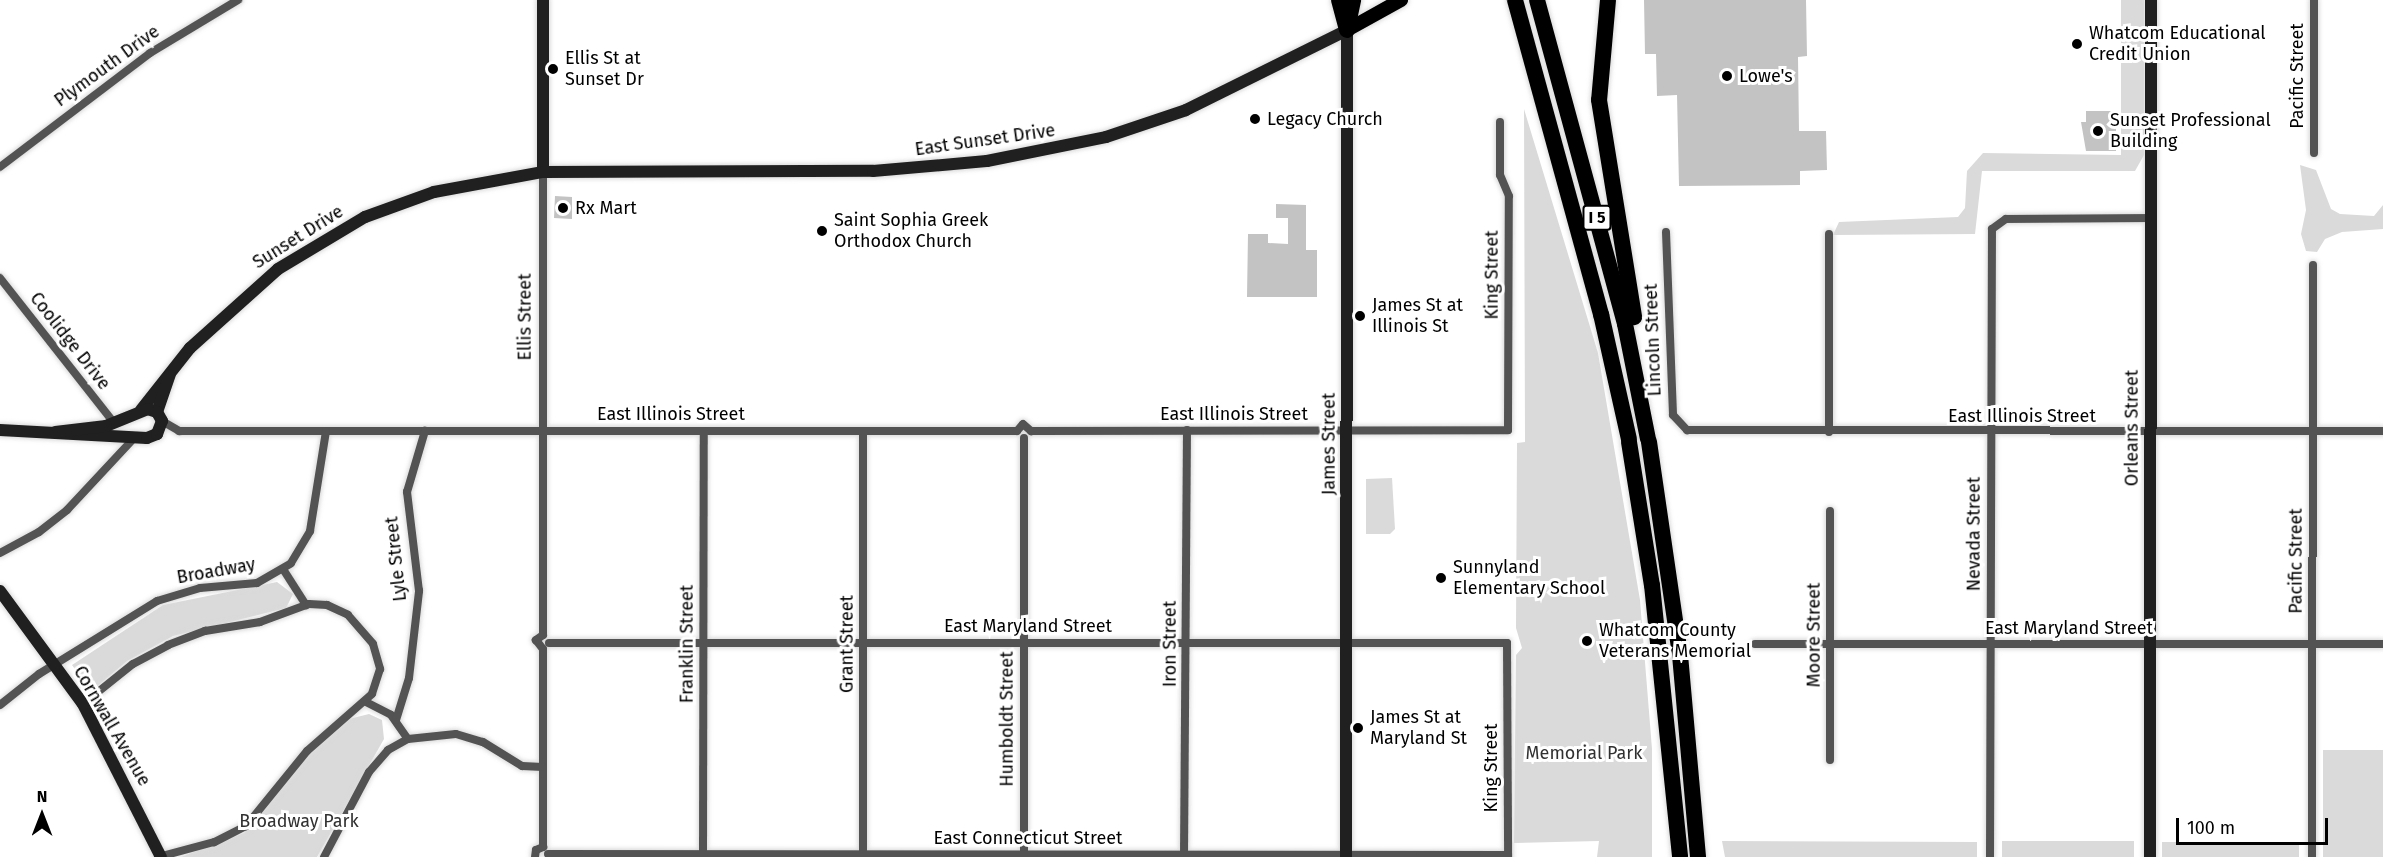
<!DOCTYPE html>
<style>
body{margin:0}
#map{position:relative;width:2383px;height:857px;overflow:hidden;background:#fff;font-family:"Fira Sans",sans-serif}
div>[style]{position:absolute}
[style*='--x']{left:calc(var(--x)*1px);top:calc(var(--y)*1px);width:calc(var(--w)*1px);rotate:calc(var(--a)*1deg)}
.green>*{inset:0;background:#dadada}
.building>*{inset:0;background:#c3c3c3}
.roads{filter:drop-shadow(0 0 2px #dbdbdb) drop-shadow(0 0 2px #dbdbdb)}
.street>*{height:8px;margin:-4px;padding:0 4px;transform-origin:4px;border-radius:4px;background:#535353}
.secondary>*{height:12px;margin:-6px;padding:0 6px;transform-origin:6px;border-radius:6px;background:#202020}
.primary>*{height:14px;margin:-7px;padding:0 7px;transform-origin:7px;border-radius:7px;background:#000}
.highway>*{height:16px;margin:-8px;padding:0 8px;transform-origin:8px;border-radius:8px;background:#000}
.dots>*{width:16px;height:16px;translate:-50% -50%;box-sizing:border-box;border:3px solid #fff;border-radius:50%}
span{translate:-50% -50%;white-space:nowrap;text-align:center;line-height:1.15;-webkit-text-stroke:6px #fff;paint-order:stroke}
.shield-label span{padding:2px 4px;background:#fff;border:2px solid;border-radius:4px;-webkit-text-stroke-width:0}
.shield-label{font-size:16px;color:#000;font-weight:700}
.poi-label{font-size:18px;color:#000}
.left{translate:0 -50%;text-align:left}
.street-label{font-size:18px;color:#000}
.park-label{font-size:18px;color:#313131}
.north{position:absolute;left:12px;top:785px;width:60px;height:60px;-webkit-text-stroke:4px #fff;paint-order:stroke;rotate:0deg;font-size:16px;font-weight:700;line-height:24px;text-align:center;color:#000}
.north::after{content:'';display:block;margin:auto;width:21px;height:27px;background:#000;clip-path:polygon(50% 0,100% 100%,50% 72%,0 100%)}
.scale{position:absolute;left:2176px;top:818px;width:152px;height:27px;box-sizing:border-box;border:3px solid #000;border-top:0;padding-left:8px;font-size:18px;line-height:21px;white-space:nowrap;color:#000;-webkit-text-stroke:4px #fff;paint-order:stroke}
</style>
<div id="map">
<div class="green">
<i style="clip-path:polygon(2121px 0,2144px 0,2144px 155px,2135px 171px,1982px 171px,1975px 234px,1833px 235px,1839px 222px,1958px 217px,1965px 208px,1967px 171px,1983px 153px,2121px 155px)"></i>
<i style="clip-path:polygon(1524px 109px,1598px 353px,1640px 600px,1652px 749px,1652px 857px,1597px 857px,1599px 841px,1514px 843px,1516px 655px,1522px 648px,1516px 628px,1517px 443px,1525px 442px)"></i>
<i style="clip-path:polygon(2300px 165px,2316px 170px,2331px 209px,2340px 214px,2374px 216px,2383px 205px,2383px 229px,2342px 232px,2325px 239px,2317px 252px,2306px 251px,2301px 234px,2306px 210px)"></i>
<i style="clip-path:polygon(1392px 478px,1395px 529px,1390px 534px,1366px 534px,1366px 479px)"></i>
<i style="clip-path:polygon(277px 582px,293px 594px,286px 608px,173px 636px,127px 661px,95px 688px,88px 687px,72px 665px,163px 605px)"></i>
<i style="clip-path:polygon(369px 714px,382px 720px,384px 739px,317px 857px,181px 857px,244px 833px,310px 752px,349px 719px)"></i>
<i style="clip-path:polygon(2323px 750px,2383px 750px,2383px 857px,2323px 857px)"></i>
<i style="clip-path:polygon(1722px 841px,1977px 842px,1977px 857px,1725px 857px)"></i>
<i style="clip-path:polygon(2002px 841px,2134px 841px,2134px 857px,2002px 857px)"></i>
<i style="clip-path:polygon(2162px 842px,2299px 842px,2299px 857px,2162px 857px)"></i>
</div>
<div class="building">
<i style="clip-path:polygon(1644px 0,1806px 0,1807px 56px,1798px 57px,1799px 131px,1826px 131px,1827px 170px,1800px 171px,1800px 185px,1679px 186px,1677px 95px,1657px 96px,1656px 54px,1645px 54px)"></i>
<i style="clip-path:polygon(2086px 111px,2116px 111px,2116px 151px,2086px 151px,2081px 122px,2086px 122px)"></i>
<i style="clip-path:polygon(555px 196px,572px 197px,572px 219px,554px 218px)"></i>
<i style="clip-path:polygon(1276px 204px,1306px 205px,1306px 250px,1317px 250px,1317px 297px,1247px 297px,1248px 234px,1268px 234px,1268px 243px,1288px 244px,1288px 218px,1276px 218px)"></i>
</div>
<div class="roads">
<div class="street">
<i style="--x:2314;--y:0;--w:153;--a:90"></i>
<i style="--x:0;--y:167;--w:188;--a:-37.2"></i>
<i style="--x:150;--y:53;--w:103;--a:-31.1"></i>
<i style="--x:543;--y:172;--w:463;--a:90"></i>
<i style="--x:1666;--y:232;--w:183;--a:87.8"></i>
<i style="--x:1673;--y:415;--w:21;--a:47"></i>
<i style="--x:1687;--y:430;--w:696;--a:0.08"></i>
<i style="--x:0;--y:278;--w:184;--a:51.8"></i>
<i style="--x:162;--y:421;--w:20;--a:30"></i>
<i style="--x:179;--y:431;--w:838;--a:0"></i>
<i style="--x:1017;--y:431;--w:9;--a:-49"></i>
<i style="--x:1023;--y:424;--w:11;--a:41"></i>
<i style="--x:1031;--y:431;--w:477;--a:-0.1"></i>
<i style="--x:1508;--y:430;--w:234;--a:-89.8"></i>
<i style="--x:1509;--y:196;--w:23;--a:-113"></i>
<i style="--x:1500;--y:175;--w:53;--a:-90"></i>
<i style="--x:1829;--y:432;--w:198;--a:-90"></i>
<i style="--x:1024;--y:438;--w:419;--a:90"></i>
<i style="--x:0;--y:553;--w:44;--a:-28.3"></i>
<i style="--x:39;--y:532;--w:36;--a:-38"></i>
<i style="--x:67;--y:510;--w:100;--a:-47"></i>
<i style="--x:283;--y:569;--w:43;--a:57.4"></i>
<i style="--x:543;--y:635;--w:9;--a:144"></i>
<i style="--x:536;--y:640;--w:11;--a:52"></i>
<i style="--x:549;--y:643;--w:958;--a:0"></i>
<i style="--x:1507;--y:643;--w:214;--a:89.7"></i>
<i style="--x:1755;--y:644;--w:628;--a:0"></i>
<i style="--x:366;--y:702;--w:28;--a:27"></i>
<i style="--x:391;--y:715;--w:29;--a:55"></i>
<i style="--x:83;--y:704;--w:64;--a:-38.7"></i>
<i style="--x:133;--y:664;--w:40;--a:-28"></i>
<i style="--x:168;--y:645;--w:40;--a:-21"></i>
<i style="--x:205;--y:631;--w:56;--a:-9.3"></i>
<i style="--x:260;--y:622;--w:52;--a:-20.2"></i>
<i style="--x:309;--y:604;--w:18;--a:3"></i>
<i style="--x:327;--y:605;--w:23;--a:25"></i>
<i style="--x:348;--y:615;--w:38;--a:49"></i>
<i style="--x:373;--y:644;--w:26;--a:74"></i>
<i style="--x:380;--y:669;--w:26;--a:108"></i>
<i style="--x:372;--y:694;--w:86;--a:138.8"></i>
<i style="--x:307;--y:751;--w:97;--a:129.1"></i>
<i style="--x:246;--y:826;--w:36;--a:153"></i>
<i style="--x:214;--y:842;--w:58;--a:165"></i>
<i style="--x:0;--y:705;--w:50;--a:-38.5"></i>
<i style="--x:39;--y:674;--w:139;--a:-31.7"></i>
<i style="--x:157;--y:601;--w:45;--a:-16.8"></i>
<i style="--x:200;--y:588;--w:57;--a:-5"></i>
<i style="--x:257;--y:583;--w:39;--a:-30"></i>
<i style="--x:291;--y:563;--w:37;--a:-59"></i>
<i style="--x:310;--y:531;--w:101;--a:-80.9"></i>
<i style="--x:396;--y:720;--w:44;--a:-72.8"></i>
<i style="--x:409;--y:678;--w:88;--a:-83.4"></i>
<i style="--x:419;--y:591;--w:100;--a:-96.9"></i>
<i style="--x:407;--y:492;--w:64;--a:-73.6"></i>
<i style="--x:1830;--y:760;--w:249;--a:-90"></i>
<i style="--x:543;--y:847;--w:198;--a:-90"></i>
<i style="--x:548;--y:854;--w:960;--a:0.06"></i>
<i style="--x:324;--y:857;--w:96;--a:-62.1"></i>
<i style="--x:369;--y:772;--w:29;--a:-49"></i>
<i style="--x:388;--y:750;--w:23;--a:-29"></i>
<i style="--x:408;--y:739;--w:48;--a:-5.9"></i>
<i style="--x:456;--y:734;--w:28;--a:17"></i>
<i style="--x:483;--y:742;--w:46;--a:31.6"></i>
<i style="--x:522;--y:766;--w:21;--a:3"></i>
<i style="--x:535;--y:857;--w:7;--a:-82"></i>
<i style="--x:536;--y:850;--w:8;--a:-23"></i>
<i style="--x:703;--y:857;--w:426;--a:-89.9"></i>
<i style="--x:863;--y:857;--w:426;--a:-90"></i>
<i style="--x:1184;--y:857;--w:427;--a:-89.6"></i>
<i style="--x:1990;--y:857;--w:628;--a:-89.82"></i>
<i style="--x:1992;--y:229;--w:17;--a:-36"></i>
<i style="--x:2006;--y:219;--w:144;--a:-0.4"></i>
<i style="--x:2312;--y:857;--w:592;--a:-89.9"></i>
</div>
<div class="secondary">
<i style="--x:543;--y:172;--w:172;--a:-90"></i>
<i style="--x:141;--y:410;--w:79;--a:-51.7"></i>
<i style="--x:190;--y:348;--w:118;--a:-41.9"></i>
<i style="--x:278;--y:269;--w:101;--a:-30.9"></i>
<i style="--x:365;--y:217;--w:73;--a:-19.9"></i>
<i style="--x:434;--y:192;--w:111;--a:-10.4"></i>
<i style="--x:543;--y:172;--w:330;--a:-0.2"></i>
<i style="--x:873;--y:171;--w:114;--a:-5"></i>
<i style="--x:987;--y:161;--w:121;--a:-11.4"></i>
<i style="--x:1106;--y:137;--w:84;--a:-18.6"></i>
<i style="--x:1186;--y:110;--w:180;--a:-26.4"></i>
<i style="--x:1347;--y:30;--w:827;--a:90.07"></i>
<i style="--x:157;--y:412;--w:39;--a:-71"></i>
<i style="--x:0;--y:430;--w:147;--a:3.1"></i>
<i style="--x:147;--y:438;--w:11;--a:-22"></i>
<i style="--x:157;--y:434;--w:14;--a:-69"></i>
<i style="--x:162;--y:421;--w:10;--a:-119"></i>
<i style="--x:157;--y:412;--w:9;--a:-162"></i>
<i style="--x:148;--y:409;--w:45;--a:158"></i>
<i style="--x:106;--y:426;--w:51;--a:173.3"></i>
<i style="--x:0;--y:591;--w:140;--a:53.7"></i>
<i style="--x:83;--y:704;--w:172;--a:63"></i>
<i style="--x:2150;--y:857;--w:857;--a:-89.93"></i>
</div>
<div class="primary">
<i style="--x:1347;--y:30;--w:62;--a:-29.1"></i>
</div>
<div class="highway">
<i style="--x:1339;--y:0;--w:31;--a:75"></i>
<i style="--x:1515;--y:0;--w:326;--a:74.7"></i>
<i style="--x:1601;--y:314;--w:128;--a:77.4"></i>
<i style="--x:1537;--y:0;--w:336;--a:74.8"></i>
<i style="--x:1625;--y:324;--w:117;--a:78.7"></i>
<i style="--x:1608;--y:0;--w:100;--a:95.1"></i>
<i style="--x:1599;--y:100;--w:220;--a:80.8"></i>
<i style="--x:1347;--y:29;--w:30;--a:-78"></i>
<i style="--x:1629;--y:442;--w:145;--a:80.9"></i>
<i style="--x:1652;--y:585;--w:273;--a:84.1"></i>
<i style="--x:1649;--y:442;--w:215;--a:81.7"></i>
<i style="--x:1680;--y:655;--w:203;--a:84.9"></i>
</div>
</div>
<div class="dots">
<i style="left:2077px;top:44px;background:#000"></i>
<i style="left:553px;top:69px;background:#000"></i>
<i style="left:1727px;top:76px;background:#000"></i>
<i style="left:1255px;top:119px;background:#000"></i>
<i style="left:2098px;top:131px;background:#000"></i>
<i style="left:563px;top:208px;background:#000"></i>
<i style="left:822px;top:231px;background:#000"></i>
<i style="left:1360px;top:316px;background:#000"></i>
<i style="left:1441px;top:578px;background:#000"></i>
<i style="left:1587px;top:641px;background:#000"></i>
<i style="left:1358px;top:728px;background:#000"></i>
</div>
<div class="shield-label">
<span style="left:1597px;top:218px">I 5</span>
</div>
<div class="poi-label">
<span class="left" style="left:2089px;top:44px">Whatcom Educational<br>Credit Union</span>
<span class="left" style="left:565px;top:69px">Ellis St at<br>Sunset Dr</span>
<span class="left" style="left:1739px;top:76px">Lowe's</span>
<span class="left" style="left:1267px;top:119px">Legacy Church</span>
<span class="left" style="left:2110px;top:131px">Sunset Professional<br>Building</span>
<span class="left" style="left:575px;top:208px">Rx Mart</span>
<span class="left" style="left:834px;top:231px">Saint Sophia Greek<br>Orthodox Church</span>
<span class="left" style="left:1372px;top:316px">James St at<br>Illinois St</span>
<span class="left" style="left:1453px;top:578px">Sunnyland<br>Elementary School</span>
<span class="left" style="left:1599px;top:641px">Whatcom County<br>Veterans Memorial</span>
<span class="left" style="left:1370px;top:728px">James St at<br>Maryland St</span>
</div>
<div class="street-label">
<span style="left:107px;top:66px;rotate:-36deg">Plymouth Drive</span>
<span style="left:2297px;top:76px;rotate:-90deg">Pacific Street</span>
<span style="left:985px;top:140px;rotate:-8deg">East Sunset Drive</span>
<span style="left:298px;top:237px;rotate:-32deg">Sunset Drive</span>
<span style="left:1492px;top:275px;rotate:-90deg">King Street</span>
<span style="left:525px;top:317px;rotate:-90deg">Ellis Street</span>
<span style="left:1653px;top:340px;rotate:-92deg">Lincoln Street</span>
<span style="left:70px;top:341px;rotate:52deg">Coolidge Drive</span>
<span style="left:671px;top:414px">East Illinois Street</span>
<span style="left:1234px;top:414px">East Illinois Street</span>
<span style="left:2022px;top:416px">East Illinois Street</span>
<span style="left:2132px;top:428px;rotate:-90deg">Orleans Street</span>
<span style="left:1329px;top:444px;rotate:-90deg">James Street</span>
<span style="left:1974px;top:534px;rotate:-90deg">Nevada Street</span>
<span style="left:396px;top:559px;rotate:-96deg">Lyle Street</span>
<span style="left:2296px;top:561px;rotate:-90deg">Pacific Street</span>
<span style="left:216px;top:571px;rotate:-10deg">Broadway</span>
<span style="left:1028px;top:626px">East Maryland Street</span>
<span style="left:2069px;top:628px">East Maryland Street</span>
<span style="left:1814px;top:635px;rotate:-90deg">Moore Street</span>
<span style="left:687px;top:644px;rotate:-90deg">Franklin Street</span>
<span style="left:847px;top:644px;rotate:-90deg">Grant Street</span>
<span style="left:1170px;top:644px;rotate:-90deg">Iron Street</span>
<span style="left:1007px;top:719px;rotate:-90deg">Humboldt Street</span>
<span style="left:112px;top:726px;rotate:60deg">Cornwall Avenue</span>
<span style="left:1491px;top:768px;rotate:-90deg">King Street</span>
<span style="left:1028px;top:838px">East Connecticut Street</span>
</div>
<div class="park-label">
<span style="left:1584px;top:753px">Memorial Park</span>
<span style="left:299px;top:821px">Broadway Park</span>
</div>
<div class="north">N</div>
<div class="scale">100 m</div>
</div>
